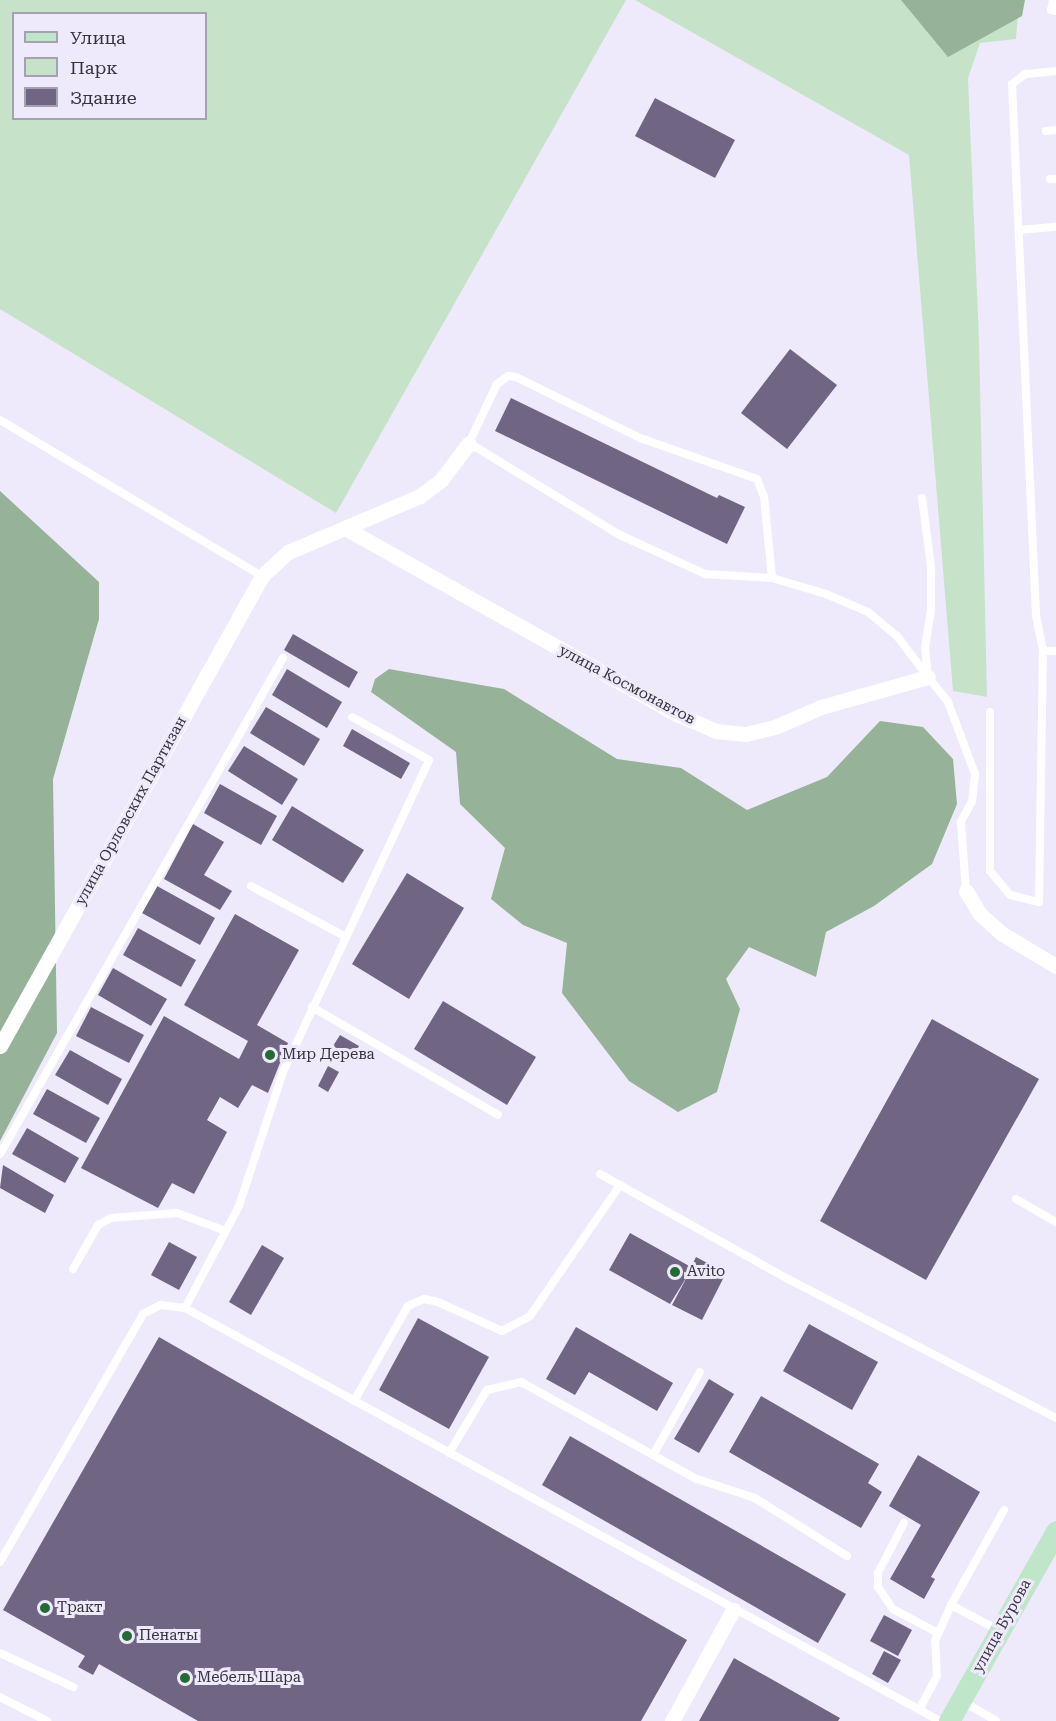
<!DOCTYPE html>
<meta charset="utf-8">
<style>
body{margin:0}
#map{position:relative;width:1056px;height:1721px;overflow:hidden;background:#efeafb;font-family:"Roboto Serif",serif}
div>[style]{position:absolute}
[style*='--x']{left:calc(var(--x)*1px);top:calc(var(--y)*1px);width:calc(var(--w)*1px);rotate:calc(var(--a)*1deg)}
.green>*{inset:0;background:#c6e2c9}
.forest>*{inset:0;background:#96b299}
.building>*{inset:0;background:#706583}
.lane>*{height:8px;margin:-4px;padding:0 4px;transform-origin:4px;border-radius:4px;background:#fff}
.street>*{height:15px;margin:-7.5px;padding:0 7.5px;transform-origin:7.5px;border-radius:7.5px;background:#fff}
.secondary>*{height:21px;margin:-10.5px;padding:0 10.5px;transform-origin:10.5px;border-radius:10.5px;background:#c0e6ca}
.dots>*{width:16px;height:16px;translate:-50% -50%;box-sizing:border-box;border:3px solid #efeafb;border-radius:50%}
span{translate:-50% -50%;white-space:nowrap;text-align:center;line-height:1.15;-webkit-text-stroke:6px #efeafb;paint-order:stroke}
.street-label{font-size:15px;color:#37333f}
.poi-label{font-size:15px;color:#37333f}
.left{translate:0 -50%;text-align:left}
.legend{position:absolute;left:12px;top:12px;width:195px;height:108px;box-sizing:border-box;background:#efeafb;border:2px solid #a5a1b0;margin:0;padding:8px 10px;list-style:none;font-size:18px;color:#37333f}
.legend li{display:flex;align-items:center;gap:12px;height:30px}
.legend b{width:30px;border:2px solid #a5a1b0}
</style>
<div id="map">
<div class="green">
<i style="clip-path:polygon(evenodd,0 0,626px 0,336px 513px,0 309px,0 0,14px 14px,206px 14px,206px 118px,14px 118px,14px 14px)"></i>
<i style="clip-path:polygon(635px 0,1019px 0,1016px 39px,980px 43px,968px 78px,979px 340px,987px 697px,953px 691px,909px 155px)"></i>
</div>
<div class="forest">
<i style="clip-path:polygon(901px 0,1025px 0,1022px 16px,948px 57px)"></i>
<i style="clip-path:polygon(0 491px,99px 582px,99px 619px,53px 779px,57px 1033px,0 1141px)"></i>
<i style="clip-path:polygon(389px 669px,504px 689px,617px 759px,681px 768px,747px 810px,827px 777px,880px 721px,923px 727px,953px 759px,957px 804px,932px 864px,874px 906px,826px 932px,816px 977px,749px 947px,726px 979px,740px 1009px,717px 1092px,678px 1112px,629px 1081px,562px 993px,567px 943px,523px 925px,491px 899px,505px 848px,460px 804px,456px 752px,371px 692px,375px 679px)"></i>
</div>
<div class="building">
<i style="clip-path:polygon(655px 98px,735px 140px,715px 178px,635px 136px)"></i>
<i style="clip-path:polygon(790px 349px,837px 385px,787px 449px,741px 413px)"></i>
<i style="clip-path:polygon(511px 398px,717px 498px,719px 495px,745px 507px,727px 544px,495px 431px)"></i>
<i style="clip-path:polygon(293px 634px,358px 672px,349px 688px,284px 650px)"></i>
<i style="clip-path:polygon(287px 669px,342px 702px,327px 728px,272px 695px)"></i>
<i style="clip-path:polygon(266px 707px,320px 739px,304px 766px,250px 733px)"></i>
<i style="clip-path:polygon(352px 729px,410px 763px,401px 779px,343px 746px)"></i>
<i style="clip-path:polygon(244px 746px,298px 779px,282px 805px,228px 771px)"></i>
<i style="clip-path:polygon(220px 784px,277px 816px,261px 845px,204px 813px)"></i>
<i style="clip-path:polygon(292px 806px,364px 850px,343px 883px,272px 840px)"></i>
<i style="clip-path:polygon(193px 824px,224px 842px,204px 875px,232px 891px,220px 910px,164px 879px)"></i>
<i style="clip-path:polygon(407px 873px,464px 908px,409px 999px,352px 964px)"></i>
<i style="clip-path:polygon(157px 886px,215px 918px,200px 945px,142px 913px)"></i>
<i style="clip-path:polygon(235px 914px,299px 950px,257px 1025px,288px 1043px,268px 1093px,252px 1085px,238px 1108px,220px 1097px,207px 1120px,227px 1132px,194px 1194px,172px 1183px,158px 1208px,81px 1168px,164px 1016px,239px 1059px,248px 1041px,184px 1005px)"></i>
<i style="clip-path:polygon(138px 928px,196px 960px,181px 987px,123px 955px)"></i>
<i style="clip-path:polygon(113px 968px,167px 999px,151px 1026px,98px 995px)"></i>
<i style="clip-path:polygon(443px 1001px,536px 1057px,507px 1105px,414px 1049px)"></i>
<i style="clip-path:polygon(91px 1007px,144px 1035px,129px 1063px,76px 1036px)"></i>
<i style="clip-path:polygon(932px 1019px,1039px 1079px,926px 1280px,820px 1221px)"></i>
<i style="clip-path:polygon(340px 1035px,359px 1046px,352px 1057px,333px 1046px)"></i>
<i style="clip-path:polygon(70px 1050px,122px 1079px,108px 1105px,55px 1075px)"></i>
<i style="clip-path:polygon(328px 1066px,339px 1072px,328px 1092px,318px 1086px)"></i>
<i style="clip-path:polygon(47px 1089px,100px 1118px,86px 1143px,33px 1114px)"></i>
<i style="clip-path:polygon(27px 1128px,79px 1158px,65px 1183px,12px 1154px)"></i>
<i style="clip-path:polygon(3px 1165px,54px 1195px,45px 1213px,0 1188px)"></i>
<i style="clip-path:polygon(630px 1233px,691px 1267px,696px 1257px,726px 1273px,702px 1320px,672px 1305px,688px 1275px,670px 1304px,609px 1270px)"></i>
<i style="clip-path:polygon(169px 1242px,197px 1257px,179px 1290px,151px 1275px)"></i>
<i style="clip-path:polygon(262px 1245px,284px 1258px,251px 1315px,229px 1302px)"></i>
<i style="clip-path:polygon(418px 1318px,489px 1357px,449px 1429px,379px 1390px)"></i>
<i style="clip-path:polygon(809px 1324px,878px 1362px,852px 1410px,783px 1371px)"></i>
<i style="clip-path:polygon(576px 1327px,673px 1383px,657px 1411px,589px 1372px,575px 1395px,546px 1379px)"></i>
<i style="clip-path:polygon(159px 1337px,687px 1640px,641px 1721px,198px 1721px,99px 1664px,93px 1675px,78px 1667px,85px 1656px,3px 1610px)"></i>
<i style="clip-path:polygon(709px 1379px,734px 1394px,699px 1453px,674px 1439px)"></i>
<i style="clip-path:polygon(761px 1396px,879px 1464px,868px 1483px,882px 1492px,861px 1528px,729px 1452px)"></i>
<i style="clip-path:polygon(570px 1436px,846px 1594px,818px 1643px,542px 1485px)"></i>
<i style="clip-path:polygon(918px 1455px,980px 1492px,931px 1577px,935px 1579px,924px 1599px,890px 1579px,921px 1525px,889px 1506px)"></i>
<i style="clip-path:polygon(884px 1615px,912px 1630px,898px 1656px,870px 1641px)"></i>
<i style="clip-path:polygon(884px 1651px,901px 1660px,888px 1683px,872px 1674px)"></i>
<i style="clip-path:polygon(734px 1658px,840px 1718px,838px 1721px,699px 1721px)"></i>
</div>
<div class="lane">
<i style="--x:1053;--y:0;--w:10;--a:101"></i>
<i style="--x:1051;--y:10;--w:5;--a:11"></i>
<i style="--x:1056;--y:71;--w:31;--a:174"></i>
<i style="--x:1025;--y:74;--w:16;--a:142"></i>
<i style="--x:1012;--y:84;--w:532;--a:87.41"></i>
<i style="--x:1036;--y:615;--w:37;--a:79"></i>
<i style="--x:1043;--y:651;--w:13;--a:0"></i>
<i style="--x:1046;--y:131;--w:10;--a:-6"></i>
<i style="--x:1050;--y:179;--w:6;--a:0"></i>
<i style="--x:1019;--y:230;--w:37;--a:-5"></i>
<i style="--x:0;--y:420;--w:305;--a:30.8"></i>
<i style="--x:922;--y:498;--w:69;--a:82.5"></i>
<i style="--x:931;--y:566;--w:44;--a:90"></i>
<i style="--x:931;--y:610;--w:38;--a:99"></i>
<i style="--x:925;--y:648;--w:29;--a:84"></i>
<i style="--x:928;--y:677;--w:32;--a:51"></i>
<i style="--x:948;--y:702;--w:77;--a:69.4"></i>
<i style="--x:975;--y:774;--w:27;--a:96"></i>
<i style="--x:972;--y:801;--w:24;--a:118"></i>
<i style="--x:961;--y:822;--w:69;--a:85.9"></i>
<i style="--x:772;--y:578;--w:81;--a:-95.6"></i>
<i style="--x:764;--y:497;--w:19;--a:-111"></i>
<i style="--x:757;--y:479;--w:124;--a:-160.7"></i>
<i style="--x:640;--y:438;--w:138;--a:-153.8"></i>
<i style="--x:516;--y:377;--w:8;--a:-173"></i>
<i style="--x:508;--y:376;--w:14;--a:144"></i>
<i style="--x:497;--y:384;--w:65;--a:115.4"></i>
<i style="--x:469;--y:443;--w:177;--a:31.4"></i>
<i style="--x:620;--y:535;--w:94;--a:24.6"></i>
<i style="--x:705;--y:574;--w:67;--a:3.4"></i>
<i style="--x:772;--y:578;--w:56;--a:16.5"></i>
<i style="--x:826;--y:594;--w:46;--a:23.2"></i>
<i style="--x:868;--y:612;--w:38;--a:40"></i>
<i style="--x:897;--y:636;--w:51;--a:52.9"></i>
<i style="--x:990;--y:712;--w:159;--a:90"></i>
<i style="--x:990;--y:871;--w:31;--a:50"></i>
<i style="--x:1010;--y:895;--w:30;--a:14"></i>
<i style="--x:1039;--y:902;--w:251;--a:-89.1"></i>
<i style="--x:251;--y:886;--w:108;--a:28.2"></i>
<i style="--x:312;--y:1007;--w:215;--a:30.1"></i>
<i style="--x:0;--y:1154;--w:571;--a:-60.29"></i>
<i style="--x:600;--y:1174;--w:218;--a:29.2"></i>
<i style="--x:790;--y:1280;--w:300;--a:27.4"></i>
<i style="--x:1016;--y:1199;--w:46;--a:29.9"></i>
<i style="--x:73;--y:1269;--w:51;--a:-60.4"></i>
<i style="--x:98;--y:1225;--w:15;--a:-28"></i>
<i style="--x:111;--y:1218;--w:66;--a:-4.3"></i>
<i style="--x:177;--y:1213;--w:52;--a:20.2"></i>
<i style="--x:185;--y:1308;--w:861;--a:28.68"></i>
<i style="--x:354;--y:1401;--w:109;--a:-60.4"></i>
<i style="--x:408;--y:1306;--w:17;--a:-24"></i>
<i style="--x:424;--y:1299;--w:14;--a:12"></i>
<i style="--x:438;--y:1302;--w:70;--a:24.4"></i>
<i style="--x:502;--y:1331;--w:32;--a:-28"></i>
<i style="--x:530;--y:1316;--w:159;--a:-55.5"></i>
<i style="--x:449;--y:1453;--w:74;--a:-58.9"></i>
<i style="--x:487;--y:1390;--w:35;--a:-13"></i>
<i style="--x:521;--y:1382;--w:201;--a:28.9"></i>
<i style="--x:697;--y:1479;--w:61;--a:18.1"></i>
<i style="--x:755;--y:1498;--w:109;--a:32.2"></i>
<i style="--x:653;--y:1455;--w:95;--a:-60.5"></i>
<i style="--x:904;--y:1523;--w:56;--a:117.5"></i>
<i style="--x:878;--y:1573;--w:14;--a:90"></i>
<i style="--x:878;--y:1587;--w:27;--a:56"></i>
<i style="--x:893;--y:1609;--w:51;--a:28.1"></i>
<i style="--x:0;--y:1562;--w:286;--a:-60"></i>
<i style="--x:143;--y:1314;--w:20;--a:-27"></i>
<i style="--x:161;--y:1305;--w:24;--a:7"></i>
<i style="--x:185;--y:1308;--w:115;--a:-62.1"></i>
<i style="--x:239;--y:1206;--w:141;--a:-71.8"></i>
<i style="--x:283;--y:1072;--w:344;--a:-64.9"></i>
<i style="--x:429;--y:760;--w:88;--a:-150.8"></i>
<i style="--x:998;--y:1630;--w:53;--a:-152"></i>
<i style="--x:951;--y:1605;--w:109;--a:-60.8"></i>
<i style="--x:0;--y:1653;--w:81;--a:25"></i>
<i style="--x:0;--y:1697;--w:53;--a:27.1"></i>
<i style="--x:962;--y:1701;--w:39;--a:30"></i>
<i style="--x:919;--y:1710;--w:38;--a:-62"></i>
<i style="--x:937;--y:1676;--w:35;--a:-93"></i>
<i style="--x:935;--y:1641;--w:39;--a:-66"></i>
</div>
<div class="street">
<i style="--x:345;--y:528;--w:381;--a:29.3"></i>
<i style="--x:677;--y:714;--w:43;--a:23.6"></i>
<i style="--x:716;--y:731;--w:30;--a:6"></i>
<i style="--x:746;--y:734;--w:30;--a:-14"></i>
<i style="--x:775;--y:727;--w:50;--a:-23.5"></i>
<i style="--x:821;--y:707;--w:111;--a:-15.7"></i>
<i style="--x:966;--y:891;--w:27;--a:59"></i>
<i style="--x:980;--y:914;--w:28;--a:42"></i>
<i style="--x:1001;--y:933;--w:64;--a:31"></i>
<i style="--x:0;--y:1046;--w:538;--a:-60.86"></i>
<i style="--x:262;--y:576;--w:35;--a:-43"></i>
<i style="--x:288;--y:552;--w:143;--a:-23"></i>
<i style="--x:420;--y:496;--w:26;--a:-37"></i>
<i style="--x:441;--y:480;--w:46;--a:-52.9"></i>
<i style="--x:672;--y:1721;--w:127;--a:-61.2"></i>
</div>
<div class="secondary">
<i style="--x:949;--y:1721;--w:218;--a:-60.6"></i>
</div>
<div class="dots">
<i style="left:270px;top:1055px;background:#256934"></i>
<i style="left:675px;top:1272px;background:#256934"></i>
<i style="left:45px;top:1608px;background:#256934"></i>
<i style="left:127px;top:1636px;background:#256934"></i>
<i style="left:185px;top:1678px;background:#256934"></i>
</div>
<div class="street-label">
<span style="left:627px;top:685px;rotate:28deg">улица Космонавтов</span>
<span style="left:131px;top:811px;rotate:-61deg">улица Орловских Партизан</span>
<span style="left:1002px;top:1626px;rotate:-61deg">улица Бурова</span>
</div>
<div class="poi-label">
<span class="left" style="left:282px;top:1055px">Мир Дерева</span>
<span class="left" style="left:687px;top:1272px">Avito</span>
<span class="left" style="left:57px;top:1608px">Тракт</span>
<span class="left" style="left:139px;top:1636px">Пенаты</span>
<span class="left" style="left:197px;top:1678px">Мебель Шара</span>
</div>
<ul class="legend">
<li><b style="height:8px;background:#c0e6ca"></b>Улица</li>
<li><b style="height:16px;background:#c6e2c9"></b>Парк</li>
<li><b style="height:16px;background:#706583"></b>Здание</li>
</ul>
</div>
